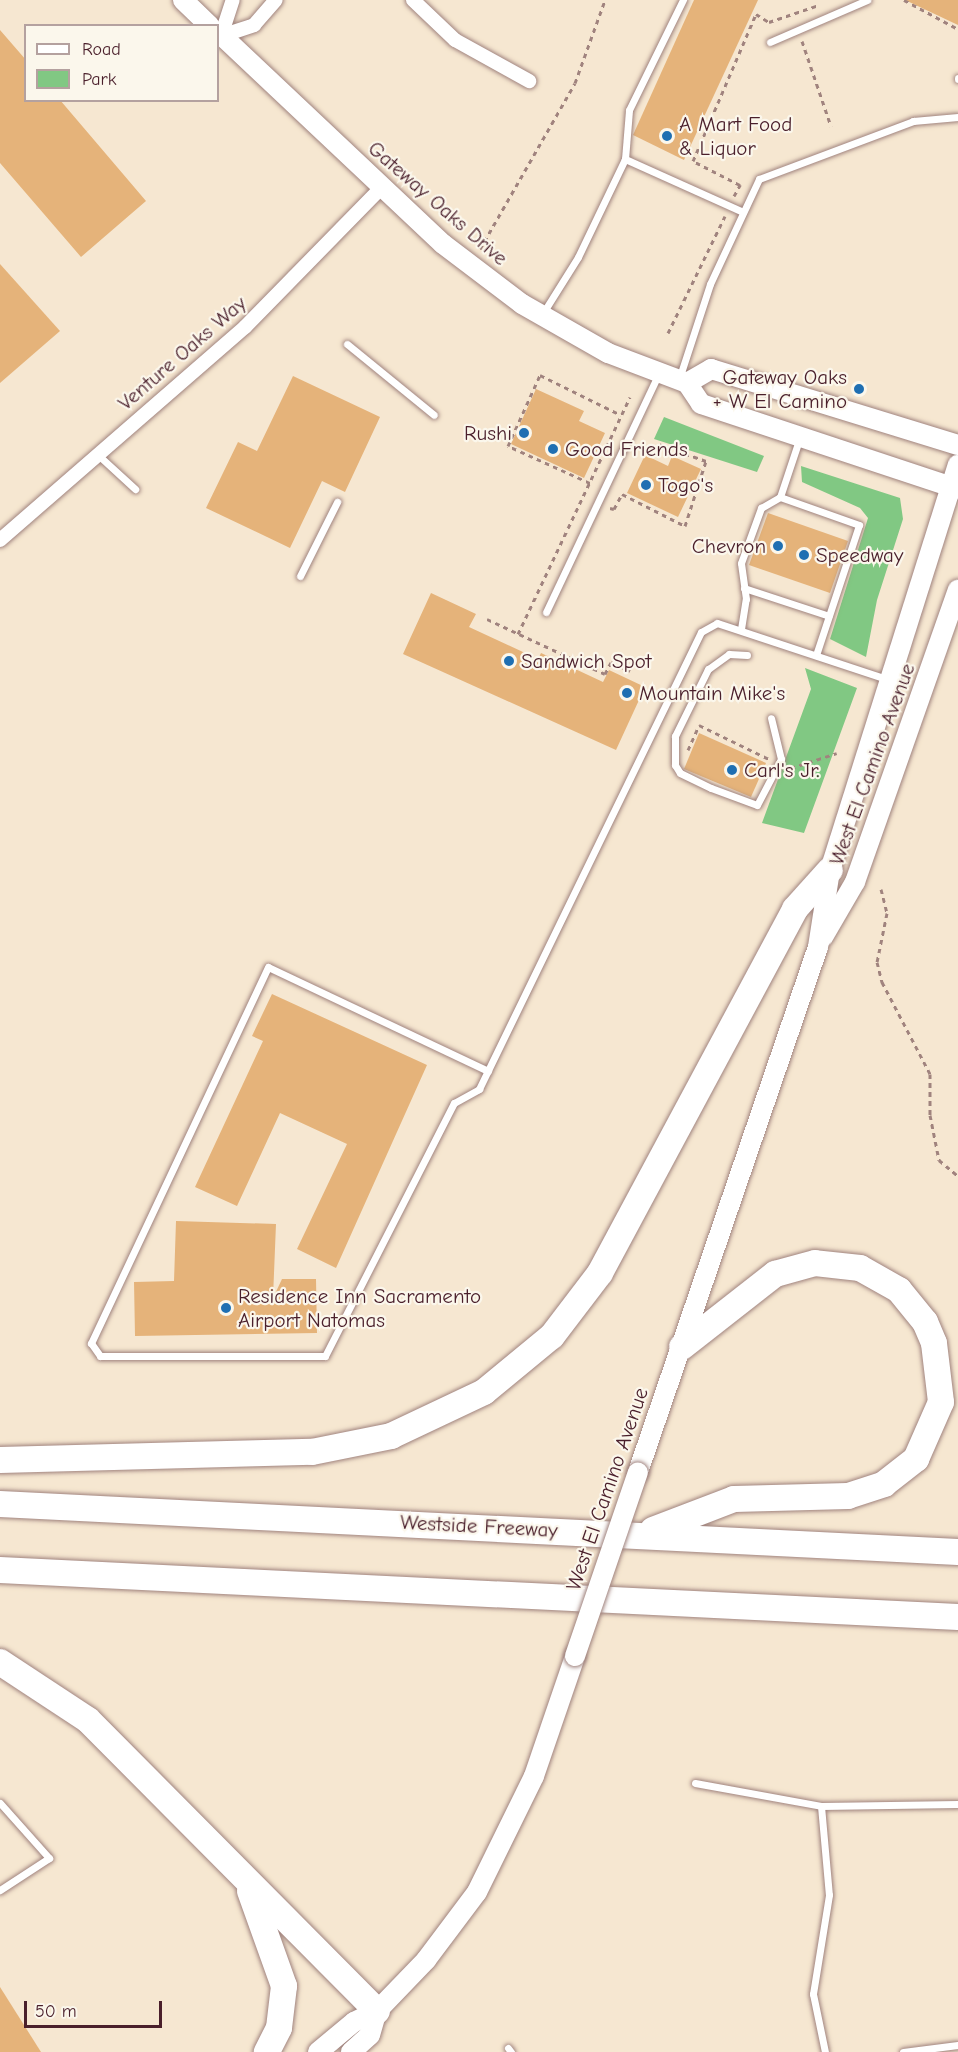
<!DOCTYPE html>
<style>
body{margin:0}
#map{position:relative;width:958px;height:2052px;overflow:hidden;background:#f6e7d1;font-family:"Comic Neue",sans-serif}
div>[style]{position:absolute}
[style*='--x']{left:calc(var(--x)*1px);top:calc(var(--y)*1px);width:calc(var(--w)*1px);rotate:calc(var(--a)*1deg)}
.green>*{inset:0;background:#81c883}
.building>*{inset:0;background:#e5b37a}
.path>*{height:3px;margin-top:-1.5px;transform-origin:0;background:repeating-linear-gradient(90deg,#a0837e 0 4.5px,transparent 0 9px)}
.roads{filter:drop-shadow(0 0 2px #a0837e) drop-shadow(0 0 2px #a0837e)}
.lane>*{height:7px;margin:-3.5px;padding:0 3.5px;transform-origin:3.5px;border-radius:3.5px;background:#fff}
.street>*{height:14px;margin:-7px;padding:0 7px;transform-origin:7px;border-radius:7px;background:#fff}
.secondary>*{height:20px;margin:-10px;padding:0 10px;transform-origin:10px;border-radius:10px;background:#fff}
.highway>*{height:26px;margin:-13px;padding:0 13px;transform-origin:13px;border-radius:13px;background:#fff}
.bridges{filter:drop-shadow(0 0 2px #a0837e) drop-shadow(0 0 2px #a0837e)}
.secondary-bridge>*{height:20px;margin:-10px;padding:0 10px;transform-origin:10px;border-radius:10px;background:#fff}
.dots>*{width:16px;height:16px;translate:-50% -50%;box-sizing:border-box;border:3px solid #fbf7ec;border-radius:50%}
span{translate:-50% -50%;white-space:nowrap;text-align:center;line-height:1.15;-webkit-text-stroke:4.5px #fbf7ec;paint-order:stroke}
.poi-label{font-size:21px;color:#4a1f2b}
.left{translate:0 -50%;text-align:left}
.right{translate:-100% -50%;text-align:right}
.street-label{font-size:21px;color:#4a1f2b}
.legend{position:absolute;left:24px;top:24px;width:195px;height:78px;box-sizing:border-box;background:#fbf7ec;border:2px solid #b4a19f;margin:0;padding:8px 10px;list-style:none;font-size:18px;color:#4a1f2b}
.legend li{display:flex;align-items:center;gap:12px;height:30px}
.legend b{width:30px;border:2px solid #b4a19f}
.scale{position:absolute;left:24px;top:2001px;width:138px;height:27px;box-sizing:border-box;border:3px solid #4a1f2b;border-top:0;padding-left:8px;font-size:18px;line-height:21px;white-space:nowrap;color:#4a1f2b;-webkit-text-stroke:4px #fbf7ec;paint-order:stroke}
</style>
<div id="map">
<div class="green">
<i style="clip-path:polygon(664px 417px,764px 456px,757px 472px,654px 439px)"></i>
<i style="clip-path:polygon(801px 466px,900px 498px,903px 519px,877px 600px,866px 657px,830px 639px,868px 518px,860px 508px,802px 482px)"></i>
<i style="clip-path:polygon(805px 668px,857px 688px,804px 833px,762px 823px,811px 689px)"></i>
</div>
<div class="building">
<i style="clip-path:polygon(694px 0,758px 0,684px 160px,633px 135px)"></i>
<i style="clip-path:polygon(905px 0,958px 0,958px 25px)"></i>
<i style="clip-path:polygon(0 30px,26px 60px,26px 100px,60px 100px,146px 201px,81px 257px,0 163px)"></i>
<i style="clip-path:polygon(0 264px,60px 331px,0 383px)"></i>
<i style="clip-path:polygon(293px 376px,380px 417px,345px 492px,322px 481px,290px 548px,206px 508px,238px 442px,257px 451px)"></i>
<i style="clip-path:polygon(536px 389px,584px 411px,579px 421px,605px 433px,584px 478px,511px 444px)"></i>
<i style="clip-path:polygon(645px 455px,668px 466px,672px 456px,701px 469px,678px 517px,627px 493px)"></i>
<i style="clip-path:polygon(768px 513px,848px 541px,830px 593px,749px 565px)"></i>
<i style="clip-path:polygon(431px 593px,476px 614px,469px 627px,538px 659px,541px 653px,603px 682px,609px 670px,645px 687px,616px 750px,403px 654px)"></i>
<i style="clip-path:polygon(699px 733px,766px 763px,751px 797px,684px 769px)"></i>
<i style="clip-path:polygon(272px 994px,427px 1065px,336px 1268px,297px 1249px,347px 1144px,280px 1113px,237px 1206px,195px 1187px,263px 1041px,252px 1036px)"></i>
<i style="clip-path:polygon(176px 1221px,276px 1224px,273px 1298px,282px 1279px,316px 1279px,317px 1333px,135px 1336px,134px 1282px,174px 1281px)"></i>
<i style="clip-path:polygon(0 1987px,41px 2052px,0 2052px)"></i>
</div>
<div class="path">
<i style="--x:904;--y:0;--w:61;--a:28.2"></i>
<i style="--x:802;--y:41;--w:90;--a:71.2"></i>
<i style="--x:734;--y:196;--w:13;--a:-61"></i>
<i style="--x:740;--y:185;--w:53;--a:-152.9"></i>
<i style="--x:693;--y:161;--w:160;--a:-66.8"></i>
<i style="--x:756;--y:14;--w:15;--a:32"></i>
<i style="--x:769;--y:22;--w:53;--a:-18.8"></i>
<i style="--x:480;--y:249;--w:191;--a:-60.2"></i>
<i style="--x:575;--y:83;--w:88;--a:-70.1"></i>
<i style="--x:668;--y:333;--w:130;--a:-64"></i>
<i style="--x:590;--y:483;--w:90;--a:-155.7"></i>
<i style="--x:508;--y:446;--w:78;--a:-65.7"></i>
<i style="--x:540;--y:375;--w:90;--a:26.3"></i>
<i style="--x:610;--y:508;--w:4;--a:14"></i>
<i style="--x:614;--y:509;--w:17;--a:-62"></i>
<i style="--x:622;--y:494;--w:71;--a:26.9"></i>
<i style="--x:685;--y:526;--w:68;--a:-72.1"></i>
<i style="--x:706;--y:461;--w:53;--a:-160.2"></i>
<i style="--x:487;--y:619;--w:130;--a:25"></i>
<i style="--x:605;--y:674;--w:13;--a:-63"></i>
<i style="--x:611;--y:662;--w:21;--a:25"></i>
<i style="--x:518;--y:634;--w:262;--a:-64.7"></i>
<i style="--x:688;--y:750;--w:27;--a:-66"></i>
<i style="--x:699;--y:725;--w:78;--a:25.9"></i>
<i style="--x:791;--y:768;--w:48;--a:-18.1"></i>
<i style="--x:881;--y:889;--w:25;--a:76"></i>
<i style="--x:887;--y:913;--w:50;--a:101.5"></i>
<i style="--x:877;--y:962;--w:21;--a:76"></i>
<i style="--x:882;--y:982;--w:104;--a:62.4"></i>
<i style="--x:930;--y:1074;--w:41;--a:90"></i>
<i style="--x:930;--y:1115;--w:46;--a:78.7"></i>
<i style="--x:939;--y:1160;--w:25;--a:40"></i>
</div>
<div class="roads">
<div class="lane">
<i style="--x:770;--y:42;--w:106;--a:-23.4"></i>
<i style="--x:958;--y:78;--w:1;--a:90"></i>
<i style="--x:625;--y:159;--w:49;--a:-85.3"></i>
<i style="--x:629;--y:110;--w:123;--a:-63.9"></i>
<i style="--x:543;--y:313;--w:66;--a:-58"></i>
<i style="--x:578;--y:257;--w:109;--a:-64.4"></i>
<i style="--x:625;--y:159;--w:129;--a:24.2"></i>
<i style="--x:347;--y:344;--w:112;--a:39.2"></i>
<i style="--x:679;--y:379;--w:100;--a:-71.9"></i>
<i style="--x:710;--y:284;--w:116;--a:-65"></i>
<i style="--x:759;--y:179;--w:165;--a:-20.6"></i>
<i style="--x:913;--y:121;--w:45;--a:-5.1"></i>
<i style="--x:97;--y:454;--w:52;--a:42.6"></i>
<i style="--x:780;--y:497;--w:84;--a:19.5"></i>
<i style="--x:859;--y:525;--w:137;--a:108.3"></i>
<i style="--x:300;--y:576;--w:83;--a:-63.4"></i>
<i style="--x:744;--y:588;--w:89;--a:18.2"></i>
<i style="--x:546;--y:612;--w:262;--a:-64.7"></i>
<i style="--x:741;--y:629;--w:30;--a:-81"></i>
<i style="--x:746;--y:599;--w:36;--a:-98"></i>
<i style="--x:741;--y:563;--w:59;--a:-70"></i>
<i style="--x:761;--y:508;--w:22;--a:-30"></i>
<i style="--x:780;--y:497;--w:60;--a:-71.6"></i>
<i style="--x:747;--y:655;--w:18;--a:-177"></i>
<i style="--x:729;--y:654;--w:26;--a:144"></i>
<i style="--x:708;--y:669;--w:75;--a:116.2"></i>
<i style="--x:675;--y:736;--w:29;--a:90"></i>
<i style="--x:675;--y:765;--w:9;--a:58"></i>
<i style="--x:680;--y:773;--w:34;--a:26"></i>
<i style="--x:711;--y:788;--w:49;--a:20.3"></i>
<i style="--x:757;--y:805;--w:52;--a:-62.4"></i>
<i style="--x:781;--y:759;--w:42;--a:-103.7"></i>
<i style="--x:488;--y:1071;--w:243;--a:-154.7"></i>
<i style="--x:268;--y:967;--w:416;--a:115.2"></i>
<i style="--x:91;--y:1343;--w:16;--a:55"></i>
<i style="--x:100;--y:1356;--w:225;--a:0"></i>
<i style="--x:325;--y:1356;--w:284;--a:-63"></i>
<i style="--x:454;--y:1103;--w:29;--a:-29"></i>
<i style="--x:479;--y:1089;--w:508;--a:-64.09"></i>
<i style="--x:701;--y:632;--w:18;--a:-29"></i>
<i style="--x:717;--y:623;--w:181;--a:18.3"></i>
<i style="--x:695;--y:1783;--w:128;--a:10.3"></i>
<i style="--x:821;--y:1806;--w:137;--a:-0.8"></i>
<i style="--x:0;--y:1803;--w:74;--a:48.3"></i>
<i style="--x:49;--y:1858;--w:59;--a:146.9"></i>
<i style="--x:821;--y:1806;--w:89;--a:84.9"></i>
<i style="--x:829;--y:1895;--w:100;--a:99.2"></i>
<i style="--x:813;--y:1994;--w:59;--a:78.3"></i>
<i style="--x:508;--y:2048;--w:5;--a:53"></i>
<i style="--x:903;--y:2052;--w:55;--a:-7.3"></i>
</div>
<div class="street">
<i style="--x:413;--y:0;--w:58;--a:43.6"></i>
<i style="--x:455;--y:40;--w:85;--a:29"></i>
<i style="--x:221;--y:36;--w:35;--a:-18"></i>
<i style="--x:254;--y:25;--w:33;--a:-49"></i>
<i style="--x:221;--y:36;--w:38;--a:-72"></i>
<i style="--x:0;--y:540;--w:325;--a:-41"></i>
<i style="--x:245;--y:327;--w:196;--a:-45.6"></i>
</div>
<div class="secondary">
<i style="--x:183;--y:0;--w:37;--a:44"></i>
<i style="--x:218;--y:32;--w:309;--a:43.3"></i>
<i style="--x:443;--y:244;--w:99;--a:37.2"></i>
<i style="--x:522;--y:304;--w:99;--a:29.7"></i>
<i style="--x:608;--y:353;--w:85;--a:20.8"></i>
<i style="--x:687;--y:383;--w:25;--a:56"></i>
<i style="--x:701;--y:404;--w:271;--a:18.3"></i>
<i style="--x:687;--y:383;--w:28;--a:-30"></i>
<i style="--x:711;--y:369;--w:258;--a:17.1"></i>
<i style="--x:823;--y:937;--w:64;--a:-59.8"></i>
<i style="--x:855;--y:882;--w:310;--a:-70.6"></i>
<i style="--x:638;--y:1472;--w:555;--a:-71.08"></i>
<i style="--x:818;--y:947;--w:78;--a:-81.1"></i>
<i style="--x:830;--y:870;--w:425;--a:-72.5"></i>
<i style="--x:318;--y:2052;--w:47;--a:-39.8"></i>
<i style="--x:354;--y:2022;--w:25;--a:-26"></i>
<i style="--x:377;--y:2011;--w:71;--a:-46.1"></i>
<i style="--x:426;--y:1960;--w:85;--a:-53.1"></i>
<i style="--x:477;--y:1892;--w:129;--a:-63.8"></i>
<i style="--x:534;--y:1776;--w:127;--a:-71.1"></i>
<i style="--x:351;--y:2052;--w:25;--a:-42"></i>
<i style="--x:370;--y:2035;--w:25;--a:-74"></i>
</div>
<div class="highway">
<i style="--x:0;--y:1460;--w:312;--a:-1.5"></i>
<i style="--x:312;--y:1452;--w:81;--a:-11.4"></i>
<i style="--x:391;--y:1436;--w:103;--a:-25.3"></i>
<i style="--x:484;--y:1392;--w:88;--a:-39.5"></i>
<i style="--x:552;--y:1336;--w:79;--a:-52.7"></i>
<i style="--x:600;--y:1273;--w:413;--a:-61.8"></i>
<i style="--x:795;--y:909;--w:52;--a:-48.1"></i>
<i style="--x:0;--y:1504;--w:959;--a:2.87"></i>
<i style="--x:653;--y:1530;--w:87;--a:-20.9"></i>
<i style="--x:734;--y:1499;--w:114;--a:-1.5"></i>
<i style="--x:848;--y:1496;--w:38;--a:-18"></i>
<i style="--x:884;--y:1484;--w:41;--a:-38"></i>
<i style="--x:916;--y:1459;--w:62;--a:-66.3"></i>
<i style="--x:941;--y:1402;--w:59;--a:-96.8"></i>
<i style="--x:934;--y:1343;--w:23;--a:-113"></i>
<i style="--x:925;--y:1322;--w:41;--a:-129.1"></i>
<i style="--x:899;--y:1290;--w:45;--a:-150.6"></i>
<i style="--x:860;--y:1268;--w:45;--a:-173.7"></i>
<i style="--x:815;--y:1263;--w:41;--a:164.6"></i>
<i style="--x:775;--y:1274;--w:118;--a:141.9"></i>
<i style="--x:0;--y:1570;--w:959;--a:2.81"></i>
<i style="--x:0;--y:1662;--w:105;--a:33.4"></i>
<i style="--x:88;--y:1720;--w:410;--a:45.2"></i>
<i style="--x:250;--y:1891;--w:101;--a:70.3"></i>
<i style="--x:284;--y:1986;--w:42;--a:96.8"></i>
<i style="--x:279;--y:2028;--w:27;--a:117"></i>
</div>
</div>
<div class="bridges">
<div class="secondary-bridge">
<i style="--x:575;--y:1656;--w:194;--a:-71.1"></i>
</div>
</div>
<div class="dots">
<i style="left:667px;top:136px;background:#1f6fb2"></i>
<i style="left:859px;top:389px;background:#1f6fb2"></i>
<i style="left:524px;top:433px;background:#1f6fb2"></i>
<i style="left:553px;top:449px;background:#1f6fb2"></i>
<i style="left:646px;top:485px;background:#1f6fb2"></i>
<i style="left:778px;top:546px;background:#1f6fb2"></i>
<i style="left:804px;top:555px;background:#1f6fb2"></i>
<i style="left:509px;top:661px;background:#1f6fb2"></i>
<i style="left:627px;top:693px;background:#1f6fb2"></i>
<i style="left:732px;top:770px;background:#1f6fb2"></i>
<i style="left:226px;top:1308px;background:#1f6fb2"></i>
</div>
<div class="poi-label">
<span class="left" style="left:679px;top:136px">A Mart Food<br>&amp; Liquor</span>
<span class="right" style="left:847px;top:389px">Gateway Oaks<br>+ W El Camino</span>
<span class="right" style="left:512px;top:433px">Rushi</span>
<span class="left" style="left:565px;top:449px">Good Friends</span>
<span class="left" style="left:658px;top:485px">Togo's</span>
<span class="right" style="left:766px;top:546px">Chevron</span>
<span class="left" style="left:816px;top:555px">Speedway</span>
<span class="left" style="left:521px;top:661px">Sandwich Spot</span>
<span class="left" style="left:639px;top:693px">Mountain Mike's</span>
<span class="left" style="left:744px;top:770px">Carl's Jr.</span>
<span class="left" style="left:238px;top:1308px">Residence Inn Sacramento<br>Airport Natomas</span>
</div>
<div class="street-label">
<span style="left:438px;top:203px;rotate:41deg">Gateway Oaks Drive</span>
<span style="left:182px;top:353px;rotate:-41deg">Venture Oaks Way</span>
<span style="left:872px;top:764px;rotate:-70deg">West El Camino Avenue</span>
<span style="left:607px;top:1489px;rotate:-71deg">West El Camino Avenue</span>
<span style="left:479px;top:1526px;rotate:3deg">Westside Freeway</span>
</div>
<ul class="legend">
<li><b style="height:8px;background:#fff"></b>Road</li>
<li><b style="height:16px;background:#81c883"></b>Park</li>
</ul>
<div class="scale">50 m</div>
</div>
